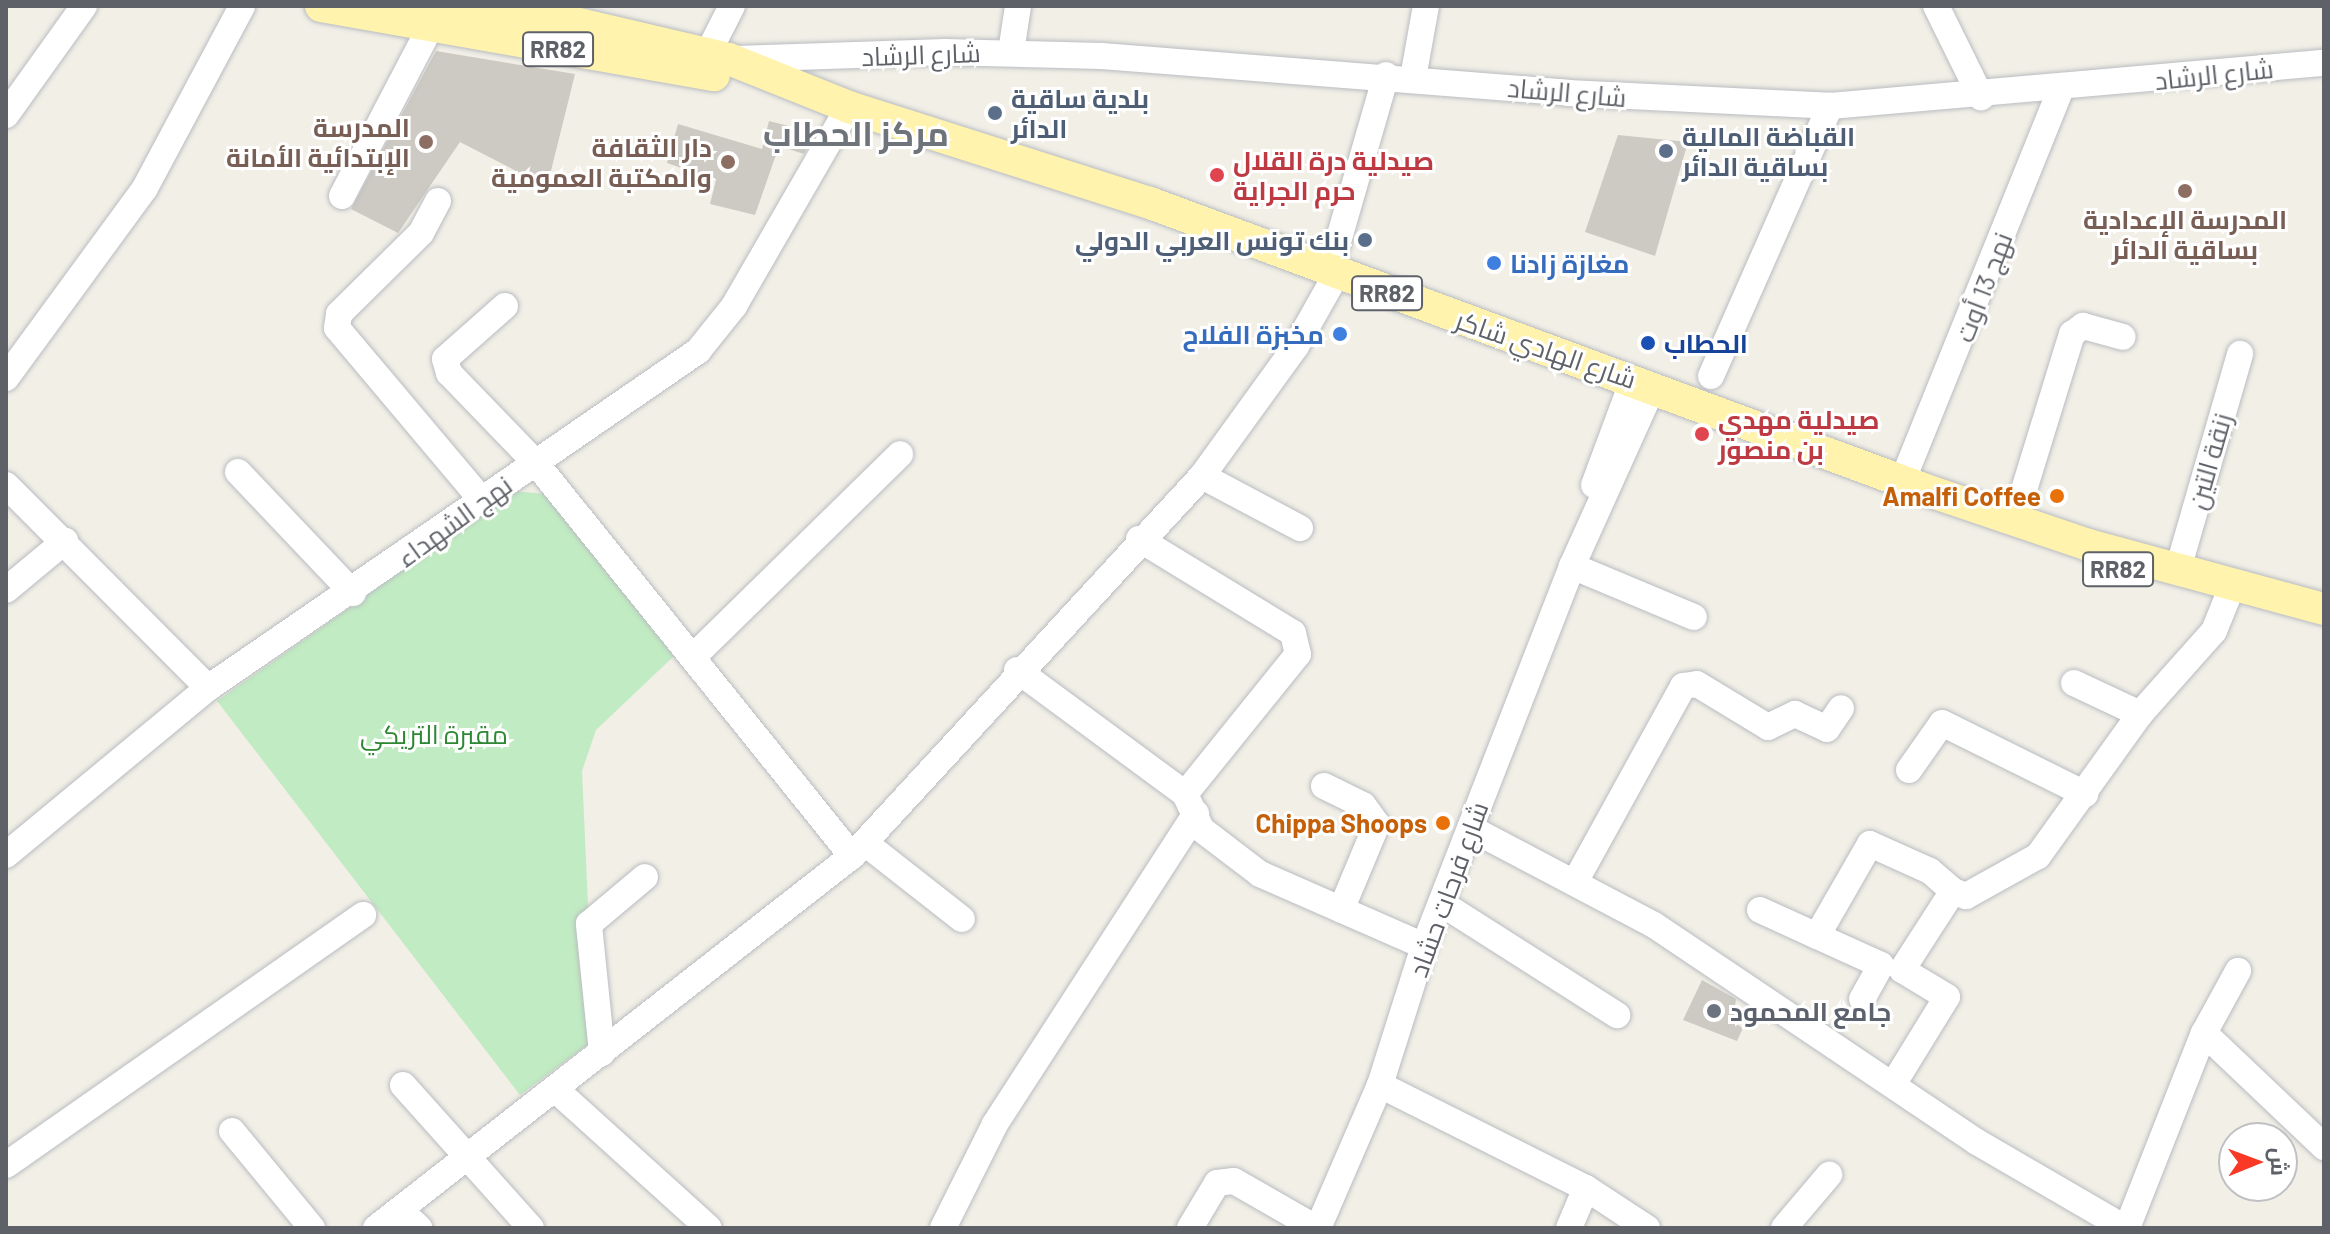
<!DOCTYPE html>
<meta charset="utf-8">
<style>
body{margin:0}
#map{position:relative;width:2330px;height:1234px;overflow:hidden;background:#f1efe6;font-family:Barlow,Cairo,sans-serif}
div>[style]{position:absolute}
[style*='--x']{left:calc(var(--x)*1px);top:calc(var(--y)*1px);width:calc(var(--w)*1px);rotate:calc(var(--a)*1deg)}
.green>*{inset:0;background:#c1ebc2}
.building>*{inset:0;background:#cdcac3}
.roads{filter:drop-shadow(0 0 2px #b9bcc1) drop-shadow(0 0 2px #b9bcc1)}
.minor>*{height:26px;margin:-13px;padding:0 13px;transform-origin:13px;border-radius:13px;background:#fff}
.major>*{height:32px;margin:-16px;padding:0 16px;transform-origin:16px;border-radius:16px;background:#fff3ae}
.dots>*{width:22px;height:22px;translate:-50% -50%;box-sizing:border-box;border:4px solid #fff;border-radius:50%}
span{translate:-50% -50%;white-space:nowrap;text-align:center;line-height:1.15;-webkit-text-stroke:6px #fff;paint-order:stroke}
.shield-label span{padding:2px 6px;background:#fff;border:2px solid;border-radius:6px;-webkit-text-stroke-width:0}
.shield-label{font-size:24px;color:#5e6268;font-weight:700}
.street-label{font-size:26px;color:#5e6268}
.service-label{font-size:26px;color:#4e5e75;font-weight:700}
.left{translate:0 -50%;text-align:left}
.right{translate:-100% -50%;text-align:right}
.education-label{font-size:26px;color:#785e54;font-weight:700}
.health-label{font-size:26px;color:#be3a42;font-weight:700}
.shop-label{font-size:26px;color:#366cbe;font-weight:700}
.transit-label{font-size:26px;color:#164399;font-weight:700}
.food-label{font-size:26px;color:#c56008;font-weight:700}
.park-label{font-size:26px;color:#2d8733}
.worship-label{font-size:26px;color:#5b616d;font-weight:700}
.district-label{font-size:34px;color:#6f747a;font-weight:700}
.frame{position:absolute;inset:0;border:8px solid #5e6268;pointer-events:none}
.north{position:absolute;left:2218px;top:1122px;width:80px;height:80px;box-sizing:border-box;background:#fff;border:2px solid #bfc0c3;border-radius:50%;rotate:89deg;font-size:22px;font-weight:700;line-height:32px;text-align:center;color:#5e6268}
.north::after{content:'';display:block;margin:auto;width:28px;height:36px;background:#f93825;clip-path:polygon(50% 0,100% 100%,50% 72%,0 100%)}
</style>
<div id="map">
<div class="green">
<i style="clip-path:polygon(515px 491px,544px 494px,675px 655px,596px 730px,582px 771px,594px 1040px,520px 1095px,217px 701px)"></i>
</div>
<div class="building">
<i style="clip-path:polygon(436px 51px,575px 74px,547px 187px,460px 142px,398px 233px,351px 209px)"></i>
<i style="clip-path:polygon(769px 121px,815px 133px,804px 154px,779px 146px,755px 215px,710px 204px,716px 180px,667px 163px,678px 124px,762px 149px)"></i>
<i style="clip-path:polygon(1618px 135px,1688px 142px,1655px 256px,1585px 232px)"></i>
<i style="clip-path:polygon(1702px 980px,1736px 999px,1733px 1022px,1743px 1028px,1737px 1041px,1683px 1020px)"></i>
</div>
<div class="roads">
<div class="minor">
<i style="--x:1936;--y:6;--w:102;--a:63.7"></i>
<i style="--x:1011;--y:52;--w:47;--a:-81.3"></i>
<i style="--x:707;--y:55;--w:55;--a:-63"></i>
<i style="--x:736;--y:59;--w:209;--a:-1.9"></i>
<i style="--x:945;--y:52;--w:157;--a:1.5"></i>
<i style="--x:1102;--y:56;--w:467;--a:4.5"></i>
<i style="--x:1568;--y:93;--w:262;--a:2.8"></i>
<i style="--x:1830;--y:106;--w:496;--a:-5"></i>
<i style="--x:1413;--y:78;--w:73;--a:-79.8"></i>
<i style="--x:6;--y:115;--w:134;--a:-54.4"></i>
<i style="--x:342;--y:196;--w:177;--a:-62.4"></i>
<i style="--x:424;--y:39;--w:17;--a:-83"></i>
<i style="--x:438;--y:201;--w:36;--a:118"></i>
<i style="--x:421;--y:233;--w:115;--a:135.4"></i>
<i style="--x:339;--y:314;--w:14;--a:98"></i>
<i style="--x:337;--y:328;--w:225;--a:49.9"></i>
<i style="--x:1329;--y:273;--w:206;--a:-73.9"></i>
<i style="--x:505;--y:306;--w:80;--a:138.5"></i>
<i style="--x:445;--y:359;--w:15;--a:74"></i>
<i style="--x:449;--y:373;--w:124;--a:46"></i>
<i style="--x:535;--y:462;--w:506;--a:51.18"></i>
<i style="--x:1711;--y:376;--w:295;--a:-66.2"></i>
<i style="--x:6;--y:378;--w:235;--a:-53.8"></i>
<i style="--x:145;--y:188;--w:206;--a:-61.9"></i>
<i style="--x:238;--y:472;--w:167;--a:46.5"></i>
<i style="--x:1202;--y:476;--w:111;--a:28"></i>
<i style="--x:1902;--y:482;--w:423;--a:-68"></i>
<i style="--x:6;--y:485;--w:286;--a:45.1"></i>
<i style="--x:208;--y:688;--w:595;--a:-34.52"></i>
<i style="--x:698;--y:351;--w:58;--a:-51.3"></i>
<i style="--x:734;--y:306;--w:230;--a:-60"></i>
<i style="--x:1594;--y:485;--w:112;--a:-69.6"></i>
<i style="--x:2015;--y:519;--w:194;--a:-72.9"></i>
<i style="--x:2072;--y:334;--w:14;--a:-36"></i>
<i style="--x:2083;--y:326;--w:41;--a:15.4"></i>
<i style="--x:1139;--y:539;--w:180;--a:31.4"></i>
<i style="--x:1293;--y:633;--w:22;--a:77"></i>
<i style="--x:1298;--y:654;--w:180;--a:128.9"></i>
<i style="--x:1572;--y:566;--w:132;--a:22.7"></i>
<i style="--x:2178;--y:569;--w:224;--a:-73.9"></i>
<i style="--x:6;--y:590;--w:77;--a:-39.7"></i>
<i style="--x:695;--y:655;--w:287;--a:-44.4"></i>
<i style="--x:1017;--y:670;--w:209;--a:36.4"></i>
<i style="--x:1185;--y:794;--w:38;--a:65"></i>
<i style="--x:1201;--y:829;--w:74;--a:37.3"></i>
<i style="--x:1260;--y:874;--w:179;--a:23.7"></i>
<i style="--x:2074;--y:683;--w:73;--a:25.2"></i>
<i style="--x:1909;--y:770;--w:57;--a:-54.9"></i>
<i style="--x:1942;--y:723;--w:160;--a:26.4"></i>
<i style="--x:1324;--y:786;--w:43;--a:26"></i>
<i style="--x:1363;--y:805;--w:24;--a:54"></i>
<i style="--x:1377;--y:824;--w:93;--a:112.7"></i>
<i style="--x:1470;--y:828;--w:208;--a:27.8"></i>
<i style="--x:1654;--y:925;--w:389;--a:33.9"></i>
<i style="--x:1977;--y:1142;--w:171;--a:30.2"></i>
<i style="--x:865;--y:843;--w:123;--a:38.1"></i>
<i style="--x:6;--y:855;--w:262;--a:-39.6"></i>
<i style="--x:1575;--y:882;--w:224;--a:-61.1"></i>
<i style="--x:1683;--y:686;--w:14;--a:-8"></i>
<i style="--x:1697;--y:684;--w:83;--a:31.2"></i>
<i style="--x:1768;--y:727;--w:30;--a:-26"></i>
<i style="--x:1795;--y:714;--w:35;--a:25"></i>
<i style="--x:1827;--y:729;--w:25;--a:-56"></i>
<i style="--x:1441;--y:903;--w:209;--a:32.5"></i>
<i style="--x:1760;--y:910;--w:63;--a:24.5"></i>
<i style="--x:1817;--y:936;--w:106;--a:-60.1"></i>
<i style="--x:1870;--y:844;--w:66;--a:24.2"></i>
<i style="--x:1930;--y:871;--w:30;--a:41"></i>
<i style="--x:1817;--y:936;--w:70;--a:24.4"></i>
<i style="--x:1881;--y:965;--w:39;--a:119"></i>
<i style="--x:2204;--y:1033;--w:166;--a:43.5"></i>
<i style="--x:602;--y:1053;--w:130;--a:-95.8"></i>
<i style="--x:589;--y:924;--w:73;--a:-40"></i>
<i style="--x:1894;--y:1083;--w:101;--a:-58.4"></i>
<i style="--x:1947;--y:997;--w:52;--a:-149"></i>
<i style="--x:1902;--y:970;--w:94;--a:-57.2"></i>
<i style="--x:1953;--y:891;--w:14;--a:21"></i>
<i style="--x:1966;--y:896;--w:82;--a:-29.1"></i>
<i style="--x:2038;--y:856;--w:175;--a:-54.3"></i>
<i style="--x:2140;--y:714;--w:111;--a:-48.3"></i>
<i style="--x:2214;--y:631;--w:51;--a:-68"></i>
<i style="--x:403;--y:1085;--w:192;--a:48.2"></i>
<i style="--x:1380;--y:1085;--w:230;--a:26.6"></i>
<i style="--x:1586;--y:1188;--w:73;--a:33.3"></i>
<i style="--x:555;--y:1089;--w:207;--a:42.1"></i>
<i style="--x:232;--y:1131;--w:126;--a:50.5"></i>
<i style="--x:6;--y:1165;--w:436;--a:-35"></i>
<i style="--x:401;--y:1211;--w:25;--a:43"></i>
<i style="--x:376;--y:1228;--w:604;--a:-38.01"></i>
<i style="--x:852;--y:856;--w:517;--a:-47.35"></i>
<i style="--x:1202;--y:476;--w:160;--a:-54.1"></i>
<i style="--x:1296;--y:346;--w:81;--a:-60.6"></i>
<i style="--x:943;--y:1228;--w:116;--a:-63.4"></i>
<i style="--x:995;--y:1124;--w:370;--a:-57.1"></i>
<i style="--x:1190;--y:1228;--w:52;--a:-59"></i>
<i style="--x:1217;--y:1183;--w:17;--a:-7"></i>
<i style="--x:1234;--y:1181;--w:95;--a:29.8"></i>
<i style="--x:1318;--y:1228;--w:156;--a:-66.6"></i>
<i style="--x:1380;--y:1085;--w:146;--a:-72.4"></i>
<i style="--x:1424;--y:946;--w:408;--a:-68.7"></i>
<i style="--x:1572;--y:566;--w:196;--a:-65.7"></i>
<i style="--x:1569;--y:1228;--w:43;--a:-67"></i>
<i style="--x:1784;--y:1228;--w:70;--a:-49.7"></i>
<i style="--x:2127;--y:1228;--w:210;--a:-68.5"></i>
<i style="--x:2204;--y:1033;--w:71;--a:-61.3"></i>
</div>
<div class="major">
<i style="--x:321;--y:6;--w:399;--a:10"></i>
<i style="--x:441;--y:6;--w:131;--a:7"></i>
<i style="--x:571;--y:22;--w:162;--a:13.2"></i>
<i style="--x:729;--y:59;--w:129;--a:21.8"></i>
<i style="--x:849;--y:107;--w:316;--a:17.7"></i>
<i style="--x:1150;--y:203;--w:824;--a:20.3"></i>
<i style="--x:1923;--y:489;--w:174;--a:18.7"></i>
<i style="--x:2088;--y:545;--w:245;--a:15.2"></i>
</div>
</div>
<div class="dots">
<i style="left:995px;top:113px;background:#5c6f8a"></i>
<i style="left:426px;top:142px;background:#8d6e63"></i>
<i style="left:1666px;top:151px;background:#5c6f8a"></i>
<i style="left:728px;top:162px;background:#8d6e63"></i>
<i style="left:1217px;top:175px;background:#e0444e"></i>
<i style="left:2185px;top:191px;background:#8d6e63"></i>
<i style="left:1365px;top:240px;background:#5c6f8a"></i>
<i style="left:1494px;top:263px;background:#3f7fe0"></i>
<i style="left:1340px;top:334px;background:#3f7fe0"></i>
<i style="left:1648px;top:343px;background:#1a4fb4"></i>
<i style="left:1702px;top:434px;background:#e0444e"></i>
<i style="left:2057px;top:496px;background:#e8710a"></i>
<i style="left:1443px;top:823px;background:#e8710a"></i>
<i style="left:1714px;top:1011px;background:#6b7280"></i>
</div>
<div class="shield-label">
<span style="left:558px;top:49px">RR82</span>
<span style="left:1387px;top:293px">RR82</span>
<span style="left:2118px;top:569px">RR82</span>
</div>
<div class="street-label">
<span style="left:921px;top:54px;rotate:-2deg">شارع الرشاد</span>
<span style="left:2214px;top:74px;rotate:-6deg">شارع الرشاد</span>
<span style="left:1567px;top:92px;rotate:5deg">شارع الرشاد</span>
<span style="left:1983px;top:287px;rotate:-69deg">نهج 13 أوت</span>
<span style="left:1546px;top:349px;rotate:19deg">شارع الهادي شاكر</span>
<span style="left:2209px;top:461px;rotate:-74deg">زنقة التين</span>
<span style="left:454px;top:521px;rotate:-36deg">نهج الشهداء</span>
<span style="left:1448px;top:889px;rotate:-70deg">شارع فرحات حشاد</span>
</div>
<div class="service-label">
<span class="left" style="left:1011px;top:113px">بلدية ساقية<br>الدائر</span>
<span class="left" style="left:1682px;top:151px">القباضة المالية<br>بساقية الدائر</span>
<span class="right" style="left:1349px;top:240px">بنك تونس العربي الدولي</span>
</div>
<div class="education-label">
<span class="right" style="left:410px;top:142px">المدرسة<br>الإبتدائية الأمانة</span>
<span class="right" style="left:712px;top:162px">دار الثقافة<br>والمكتبة العمومية</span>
<span style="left:2185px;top:234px">المدرسة الإعدادية<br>بساقية الدائر</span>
</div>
<div class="health-label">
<span class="left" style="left:1233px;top:175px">صيدلية درة القلال<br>حرم الجراية</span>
<span class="left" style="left:1718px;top:434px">صيدلية مهدي<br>بن منصور</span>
</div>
<div class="shop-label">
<span class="left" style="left:1510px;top:263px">مغازة زادنا</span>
<span class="right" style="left:1324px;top:334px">مخبزة الفلاح</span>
</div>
<div class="transit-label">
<span class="left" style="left:1664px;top:343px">الحطاب</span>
</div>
<div class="food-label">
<span class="right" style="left:2041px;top:496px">Amalfi Coffee</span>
<span class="right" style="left:1427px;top:823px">Chippa Shoops</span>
</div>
<div class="park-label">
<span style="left:434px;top:734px">مقبرة التريكي</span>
</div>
<div class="worship-label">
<span class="left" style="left:1730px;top:1011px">جامع المحمود</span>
</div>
<div class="district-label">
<span style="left:856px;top:133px">مركز الحطاب</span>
</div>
<div class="frame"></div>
<div class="north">ش</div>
</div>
